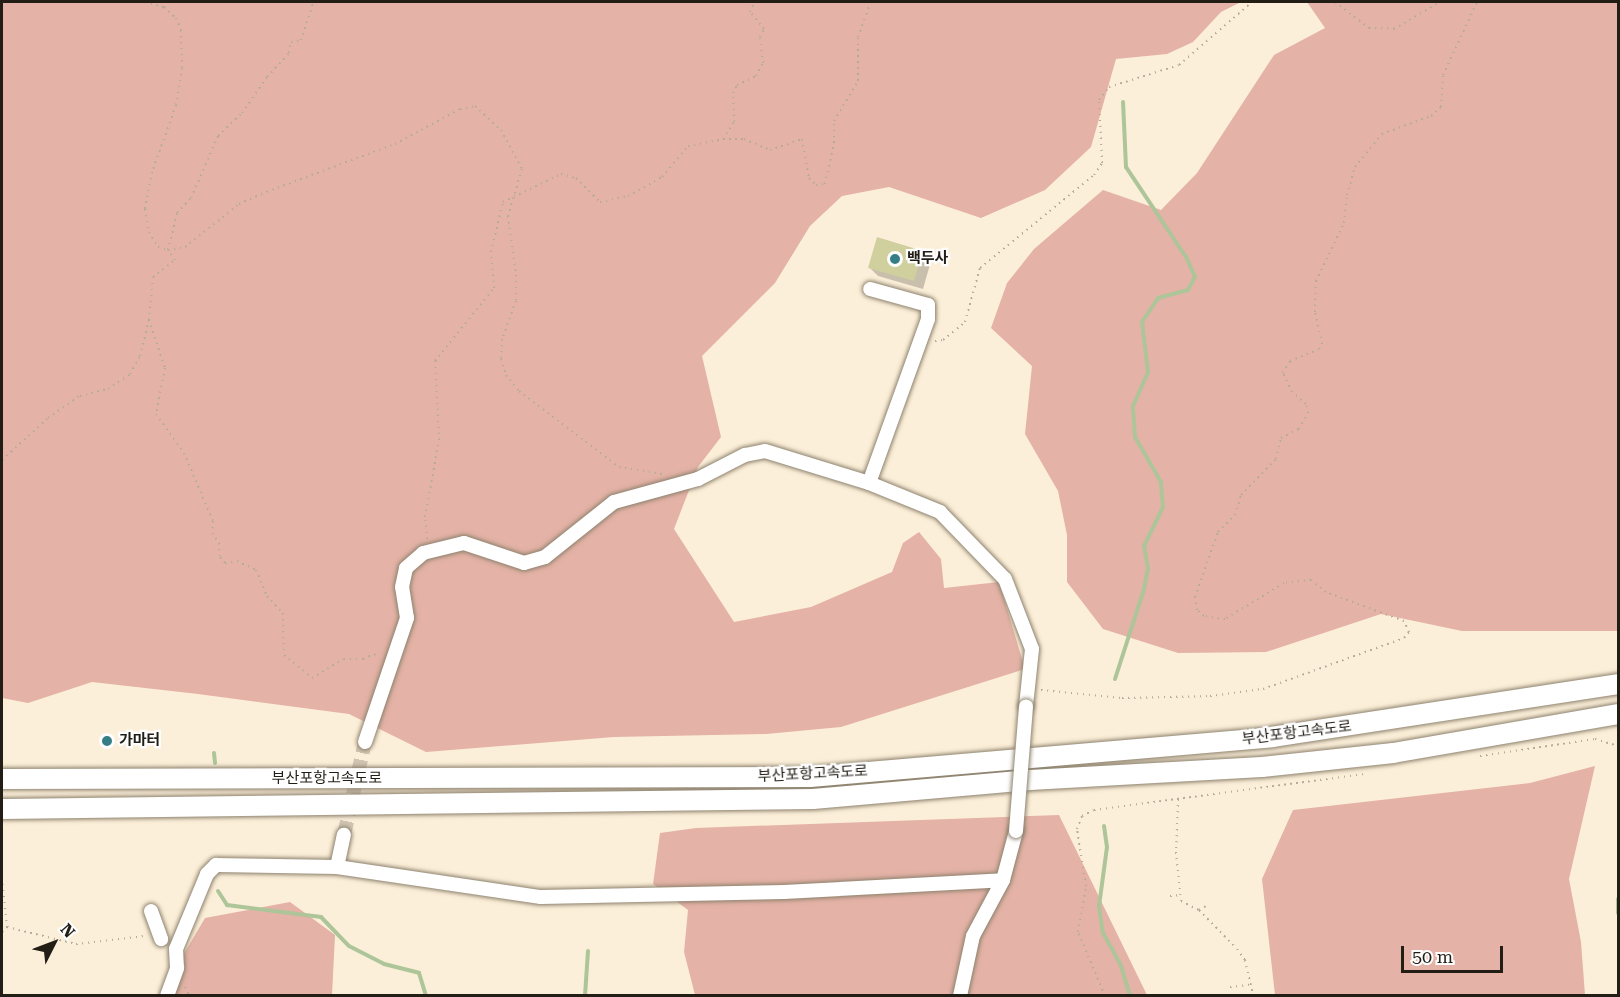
<!DOCTYPE html>
<meta charset="utf-8">
<style>
body{margin:0}
#map{position:relative;width:1620px;height:997px;overflow:hidden;background:#fcefd9;font-family:"Roboto Serif","Noto Sans KR",serif}
div>[style]{position:absolute}
[style*='--x']{left:calc(var(--x)*1px);top:calc(var(--y)*1px);width:calc(var(--w)*1px);rotate:calc(var(--a)*1deg)}
.green>*{inset:0;background:#e4b2a6}
.shadow>*{inset:0;background:#0003}
.stream>*{height:4px;margin:-2px;padding:0 2px;transform-origin:2px;border-radius:2px;background:#adc599}
.building>*{inset:0;background:#d0cf9e}
.minor-tunnel>*{height:14px;margin-top:-7px;transform-origin:0;background:repeating-linear-gradient(90deg,#d0c5b2 0 14px,transparent 0 21px)}
.path>*{height:2px;margin-top:-1px;transform-origin:0;background:repeating-linear-gradient(90deg,#b5ab9a 0 1.5px,transparent 0 6px)}
.roads{filter:drop-shadow(0 0 2px #8d826e) drop-shadow(0 0 2px #8d826e)}
.minor>*{height:14px;margin:-7px;padding:0 7px;transform-origin:7px;border-radius:7px;background:#fff}
.highway>*{height:20px;margin:-10px;padding:0 10px;transform-origin:10px;border-radius:10px;background:#fff}
.bridges{filter:drop-shadow(0 0 2px #8d826e) drop-shadow(0 0 2px #8d826e)}
.minor-bridge>*{height:14px;margin:-7px;padding:0 7px;transform-origin:7px;border-radius:7px;background:#fff}
.dots>*{width:16px;height:16px;translate:-50% -50%;box-sizing:border-box;border:3px solid #fefefe;border-radius:50%}
span{translate:-50% -50%;white-space:nowrap;text-align:center;line-height:1.15;-webkit-text-stroke:4.5px #fefefe;paint-order:stroke}
.poi-label{font-size:15px;color:#221e16;font-weight:700}
.left{translate:0 -50%;text-align:left}
.street-label{font-size:15px;color:#221e16}
.frame{position:absolute;inset:0;border:3px solid #221e16;pointer-events:none}
.north{position:absolute;left:24px;top:913px;width:60px;height:60px;-webkit-text-stroke:4px #fefefe;paint-order:stroke;rotate:48deg;font-size:16px;font-weight:700;line-height:24px;text-align:center;color:#221e16}
.north::after{content:'';display:block;margin:auto;width:21px;height:27px;background:#221e16;clip-path:polygon(50% 0,100% 100%,50% 72%,0 100%)}
.scale{position:absolute;left:1401px;top:946px;width:102px;height:27px;box-sizing:border-box;border:3px solid #221e16;border-top:0;padding-left:8px;font-size:18px;line-height:21px;white-space:nowrap;color:#221e16;-webkit-text-stroke:4px #fefefe;paint-order:stroke}
</style>
<div id="map">
<div class="green">
<i style="clip-path:polygon(2px 2px,1241px 2px,1221px 12px,1193px 42px,1167px 54px,1116px 59px,1091px 147px,1045px 190px,981px 218px,889px 187px,842px 196px,810px 226px,775px 283px,702px 356px,721px 437px,698px 467px,674px 529px,734px 622px,811px 607px,892px 572px,903px 543px,919px 532px,941px 559px,944px 588px,999px 582px,1025px 669px,841px 727px,766px 734px,614px 737px,426px 752px,349px 714px,198px 694px,92px 682px,28px 703px,2px 698px)"></i>
<i style="clip-path:polygon(1307px 2px,1618px 2px,1618px 631px,1462px 631px,1381px 614px,1266px 652px,1178px 653px,1103px 629px,1067px 582px,1067px 535px,1058px 491px,1025px 434px,1032px 366px,991px 328px,1007px 283px,1034px 249px,1103px 190px,1161px 210px,1197px 173px,1274px 55px,1325px 28px)"></i>
<i style="clip-path:polygon(1595px 766px,1569px 879px,1581px 942px,1585px 995px,1275px 995px,1262px 879px,1293px 810px,1530px 783px)"></i>
<i style="clip-path:polygon(1059px 815px,1147px 995px,695px 995px,684px 952px,688px 910px,653px 884px,660px 833px,696px 828px)"></i>
<i style="clip-path:polygon(290px 902px,335px 935px,332px 995px,159px 996px,205px 918px)"></i>
</div>
<div class="shadow">
<i style="clip-path:polygon(922px 252px,931px 261px,923px 289px,878px 276px,869px 267px)"></i>
</div>
<div class="stream">
<i style="--x:1115;--y:679;--w:95;--a:-72.1"></i>
<i style="--x:1144;--y:589;--w:21;--a:-79"></i>
<i style="--x:1148;--y:568;--w:22;--a:-100"></i>
<i style="--x:1144;--y:546;--w:43;--a:-64"></i>
<i style="--x:1163;--y:507;--w:25;--a:-95"></i>
<i style="--x:1161;--y:482;--w:52;--a:-120"></i>
<i style="--x:1135;--y:437;--w:31;--a:-94"></i>
<i style="--x:1133;--y:406;--w:37;--a:-66"></i>
<i style="--x:1148;--y:372;--w:50;--a:-96.8"></i>
<i style="--x:1142;--y:322;--w:29;--a:-56"></i>
<i style="--x:1158;--y:298;--w:31;--a:-15"></i>
<i style="--x:1188;--y:290;--w:15;--a:-62"></i>
<i style="--x:1195;--y:277;--w:22;--a:-114"></i>
<i style="--x:1186;--y:257;--w:108;--a:-123.7"></i>
<i style="--x:1126;--y:167;--w:65;--a:-92.6"></i>
<i style="--x:214;--y:753;--w:10;--a:84"></i>
<i style="--x:1104;--y:826;--w:21;--a:82"></i>
<i style="--x:1107;--y:847;--w:60;--a:97.7"></i>
<i style="--x:1099;--y:906;--w:27;--a:82"></i>
<i style="--x:1103;--y:933;--w:38;--a:61"></i>
<i style="--x:1121;--y:966;--w:31;--a:73"></i>
<i style="--x:218;--y:891;--w:17;--a:57"></i>
<i style="--x:227;--y:905;--w:95;--a:7.3"></i>
<i style="--x:321;--y:917;--w:40;--a:46"></i>
<i style="--x:349;--y:946;--w:39;--a:27"></i>
<i style="--x:384;--y:964;--w:36;--a:14"></i>
<i style="--x:419;--y:973;--w:24;--a:73"></i>
<i style="--x:1618;--y:899;--w:14;--a:90"></i>
<i style="--x:585;--y:996;--w:45;--a:-86.2"></i>
</div>
<div class="building">
<i style="clip-path:polygon(877px 237px,923px 251px,914px 281px,868px 268px)"></i>
</div>
<div class="minor-tunnel">
<i style="--x:344;--y:835;--w:95;--a:-77.3"></i>
</div>
<div class="path">
<i style="--x:145;--y:2;--w:20;--a:15"></i>
<i style="--x:164;--y:7;--w:16;--a:43"></i>
<i style="--x:176;--y:18;--w:13;--a:67"></i>
<i style="--x:181;--y:30;--w:38;--a:88"></i>
<i style="--x:182;--y:68;--w:37;--a:99"></i>
<i style="--x:176;--y:105;--w:71;--a:109.7"></i>
<i style="--x:152;--y:172;--w:38;--a:101"></i>
<i style="--x:145;--y:209;--w:23;--a:80"></i>
<i style="--x:149;--y:232;--w:17;--a:59"></i>
<i style="--x:158;--y:247;--w:10;--a:17"></i>
<i style="--x:168;--y:250;--w:17;--a:-10"></i>
<i style="--x:185;--y:247;--w:69;--a:-38.5"></i>
<i style="--x:239;--y:204;--w:24;--a:-24"></i>
<i style="--x:261;--y:194;--w:143;--a:-20.5"></i>
<i style="--x:395;--y:144;--w:74;--a:-28.3"></i>
<i style="--x:460;--y:109;--w:15;--a:-11"></i>
<i style="--x:475;--y:106;--w:35;--a:43"></i>
<i style="--x:501;--y:130;--w:44;--a:61.7"></i>
<i style="--x:522;--y:169;--w:49;--a:106.6"></i>
<i style="--x:508;--y:216;--w:60;--a:82.3"></i>
<i style="--x:516;--y:275;--w:26;--a:90"></i>
<i style="--x:516;--y:301;--w:40;--a:110.2"></i>
<i style="--x:502;--y:339;--w:20;--a:93"></i>
<i style="--x:501;--y:359;--w:17;--a:73"></i>
<i style="--x:506;--y:375;--w:21;--a:51"></i>
<i style="--x:519;--y:391;--w:126;--a:37.2"></i>
<i style="--x:619;--y:467;--w:45;--a:9"></i>
<i style="--x:1335;--y:2;--w:43;--a:37.4"></i>
<i style="--x:1369;--y:28;--w:25;--a:2"></i>
<i style="--x:1394;--y:29;--w:53;--a:-30.4"></i>
<i style="--x:723;--y:139;--w:21;--a:0"></i>
<i style="--x:744;--y:139;--w:28;--a:23"></i>
<i style="--x:770;--y:150;--w:34;--a:-19"></i>
<i style="--x:802;--y:139;--w:40;--a:80"></i>
<i style="--x:809;--y:178;--w:10;--a:45"></i>
<i style="--x:816;--y:185;--w:9;--a:-6"></i>
<i style="--x:825;--y:184;--w:42;--a:-77.6"></i>
<i style="--x:834;--y:143;--w:22;--a:-90"></i>
<i style="--x:834;--y:121;--w:47;--a:-59"></i>
<i style="--x:858;--y:81;--w:44;--a:-90"></i>
<i style="--x:858;--y:37;--w:37;--a:-70"></i>
<i style="--x:149;--y:320;--w:51;--a:71.6"></i>
<i style="--x:165;--y:368;--w:47;--a:101.1"></i>
<i style="--x:156;--y:414;--w:48;--a:54.3"></i>
<i style="--x:184;--y:453;--w:74;--a:66.9"></i>
<i style="--x:213;--y:521;--w:12;--a:95"></i>
<i style="--x:212;--y:533;--w:12;--a:55"></i>
<i style="--x:219;--y:543;--w:14;--a:86"></i>
<i style="--x:220;--y:557;--w:8;--a:50"></i>
<i style="--x:225;--y:563;--w:12;--a:-9"></i>
<i style="--x:237;--y:561;--w:21;--a:25"></i>
<i style="--x:256;--y:570;--w:28;--a:67"></i>
<i style="--x:267;--y:596;--w:23;--a:47"></i>
<i style="--x:283;--y:613;--w:42;--a:88.6"></i>
<i style="--x:284;--y:655;--w:36;--a:39"></i>
<i style="--x:312;--y:678;--w:37;--a:-31"></i>
<i style="--x:344;--y:659;--w:19;--a:0"></i>
<i style="--x:363;--y:659;--w:12;--a:-24"></i>
<i style="--x:374;--y:654;--w:6;--a:39"></i>
<i style="--x:935;--y:341;--w:8;--a:-7"></i>
<i style="--x:943;--y:340;--w:28;--a:-39"></i>
<i style="--x:965;--y:322;--w:56;--a:-74.5"></i>
<i style="--x:980;--y:268;--w:147;--a:-39.2"></i>
<i style="--x:1094;--y:175;--w:14;--a:-56"></i>
<i style="--x:1102;--y:163;--w:63;--a:-92.7"></i>
<i style="--x:1099;--y:100;--w:16;--a:-52"></i>
<i style="--x:1109;--y:87;--w:73;--a:-17.4"></i>
<i style="--x:1179;--y:65;--w:96;--a:-40.8"></i>
<i style="--x:2;--y:460;--w:62;--a:-42.4"></i>
<i style="--x:48;--y:418;--w:39;--a:-35"></i>
<i style="--x:80;--y:396;--w:29;--a:-14"></i>
<i style="--x:108;--y:389;--w:27;--a:-34"></i>
<i style="--x:130;--y:374;--w:21;--a:-61"></i>
<i style="--x:140;--y:356;--w:37;--a:-76"></i>
<i style="--x:149;--y:320;--w:43;--a:-84.7"></i>
<i style="--x:153;--y:277;--w:28;--a:-38"></i>
<i style="--x:175;--y:260;--w:12;--a:-125"></i>
<i style="--x:168;--y:250;--w:38;--a:-76"></i>
<i style="--x:177;--y:213;--w:21;--a:-47"></i>
<i style="--x:191;--y:198;--w:68;--a:-66.5"></i>
<i style="--x:218;--y:136;--w:33;--a:-44"></i>
<i style="--x:242;--y:113;--w:44;--a:-55.2"></i>
<i style="--x:267;--y:77;--w:33;--a:-47"></i>
<i style="--x:289;--y:53;--w:11;--a:-80"></i>
<i style="--x:291;--y:42;--w:10;--a:-11"></i>
<i style="--x:301;--y:40;--w:40;--a:-72"></i>
<i style="--x:427;--y:539;--w:22;--a:-95"></i>
<i style="--x:425;--y:517;--w:78;--a:-79.7"></i>
<i style="--x:439;--y:440;--w:79;--a:-92.9"></i>
<i style="--x:435;--y:361;--w:94;--a:-51.1"></i>
<i style="--x:494;--y:288;--w:36;--a:-95"></i>
<i style="--x:491;--y:252;--w:51;--a:-76.5"></i>
<i style="--x:503;--y:202;--w:64;--a:-25.8"></i>
<i style="--x:561;--y:174;--w:16;--a:15"></i>
<i style="--x:576;--y:178;--w:34;--a:45"></i>
<i style="--x:600;--y:202;--w:29;--a:-12"></i>
<i style="--x:628;--y:196;--w:39;--a:-29"></i>
<i style="--x:662;--y:177;--w:40;--a:-50"></i>
<i style="--x:688;--y:146;--w:36;--a:-11"></i>
<i style="--x:723;--y:139;--w:20;--a:-57"></i>
<i style="--x:734;--y:122;--w:29;--a:-92"></i>
<i style="--x:733;--y:93;--w:9;--a:-63"></i>
<i style="--x:737;--y:85;--w:21;--a:-25"></i>
<i style="--x:756;--y:76;--w:15;--a:-62"></i>
<i style="--x:763;--y:63;--w:26;--a:-97"></i>
<i style="--x:760;--y:37;--w:9;--a:-63"></i>
<i style="--x:764;--y:29;--w:22;--a:-129"></i>
<i style="--x:750;--y:12;--w:11;--a:-68"></i>
<i style="--x:1041;--y:690;--w:81;--a:5.6"></i>
<i style="--x:1122;--y:698;--w:88;--a:-1.3"></i>
<i style="--x:1210;--y:696;--w:53;--a:-7.5"></i>
<i style="--x:1263;--y:689;--w:150;--a:-19.9"></i>
<i style="--x:1404;--y:638;--w:8;--a:-50"></i>
<i style="--x:1409;--y:632;--w:12;--a:-114"></i>
<i style="--x:1404;--y:621;--w:83;--a:-159.6"></i>
<i style="--x:1326;--y:592;--w:19;--a:-141"></i>
<i style="--x:1311;--y:580;--w:27;--a:174"></i>
<i style="--x:1284;--y:583;--w:69;--a:148.6"></i>
<i style="--x:1225;--y:619;--w:21;--a:-172"></i>
<i style="--x:1204;--y:616;--w:9;--a:-139"></i>
<i style="--x:1197;--y:610;--w:13;--a:-99"></i>
<i style="--x:1195;--y:597;--w:69;--a:-70.5"></i>
<i style="--x:1218;--y:532;--w:24;--a:-45"></i>
<i style="--x:1235;--y:515;--w:21;--a:-73"></i>
<i style="--x:1241;--y:495;--w:50;--a:-45.8"></i>
<i style="--x:1276;--y:459;--w:22;--a:-77"></i>
<i style="--x:1281;--y:438;--w:20;--a:-27"></i>
<i style="--x:1299;--y:429;--w:18;--a:-61"></i>
<i style="--x:1308;--y:413;--w:9;--a:-103"></i>
<i style="--x:1306;--y:404;--w:18;--a:-139"></i>
<i style="--x:1292;--y:392;--w:21;--a:-115"></i>
<i style="--x:1283;--y:373;--w:14;--a:-60"></i>
<i style="--x:1290;--y:361;--w:31;--a:-22"></i>
<i style="--x:1319;--y:349;--w:6;--a:-59"></i>
<i style="--x:1322;--y:344;--w:33;--a:-102"></i>
<i style="--x:1315;--y:312;--w:31;--a:-88"></i>
<i style="--x:1316;--y:281;--w:64;--a:-64.2"></i>
<i style="--x:1344;--y:223;--w:28;--a:-84"></i>
<i style="--x:1347;--y:195;--w:29;--a:-74"></i>
<i style="--x:1355;--y:167;--w:43;--a:-50.7"></i>
<i style="--x:1382;--y:134;--w:52;--a:-20.2"></i>
<i style="--x:1431;--y:116;--w:13;--a:-42"></i>
<i style="--x:1441;--y:107;--w:32;--a:-86"></i>
<i style="--x:1443;--y:75;--w:81;--a:-65"></i>
<i style="--x:1480;--y:756;--w:116;--a:-8.4"></i>
<i style="--x:1595;--y:739;--w:24;--a:17"></i>
<i style="--x:1178;--y:799;--w:53;--a:92.2"></i>
<i style="--x:1176;--y:852;--w:49;--a:84.2"></i>
<i style="--x:1181;--y:901;--w:20;--a:27"></i>
<i style="--x:1199;--y:910;--w:54;--a:45.7"></i>
<i style="--x:1237;--y:949;--w:14;--a:54"></i>
<i style="--x:1245;--y:960;--w:37;--a:77"></i>
<i style="--x:2;--y:878;--w:49;--a:84.2"></i>
<i style="--x:7;--y:927;--w:71;--a:13.8"></i>
<i style="--x:76;--y:944;--w:70;--a:-6.5"></i>
<i style="--x:1170;--y:896;--w:10;--a:-6"></i>
<i style="--x:1199;--y:910;--w:12;--a:-31"></i>
<i style="--x:2;--y:932;--w:7;--a:-45"></i>
<i style="--x:185;--y:987;--w:10;--a:66"></i>
<i style="--x:1230;--y:987;--w:23;--a:-7"></i>
<i style="--x:1105;--y:996;--w:69;--a:-112.9"></i>
<i style="--x:1078;--y:932;--w:47;--a:-80.1"></i>
<i style="--x:1086;--y:886;--w:58;--a:-99"></i>
<i style="--x:1077;--y:829;--w:14;--a:-69"></i>
<i style="--x:1082;--y:816;--w:13;--a:-27"></i>
<i style="--x:1094;--y:810;--w:273;--a:-7.6"></i>
</div>
<div class="roads">
<div class="minor">
<i style="--x:869;--y:483;--w:174;--a:-70.2"></i>
<i style="--x:928;--y:319;--w:14;--a:-90"></i>
<i style="--x:928;--y:305;--w:60;--a:-164.6"></i>
<i style="--x:365;--y:742;--w:131;--a:-71.3"></i>
<i style="--x:407;--y:618;--w:31;--a:-99"></i>
<i style="--x:402;--y:587;--w:19;--a:-78"></i>
<i style="--x:406;--y:568;--w:23;--a:-41"></i>
<i style="--x:423;--y:553;--w:42;--a:-13.7"></i>
<i style="--x:464;--y:543;--w:63;--a:18.4"></i>
<i style="--x:524;--y:563;--w:22;--a:-16"></i>
<i style="--x:545;--y:557;--w:88;--a:-38.6"></i>
<i style="--x:614;--y:502;--w:87;--a:-15.3"></i>
<i style="--x:698;--y:479;--w:53;--a:-27.1"></i>
<i style="--x:745;--y:455;--w:20;--a:-11"></i>
<i style="--x:765;--y:451;--w:109;--a:17.1"></i>
<i style="--x:869;--y:483;--w:77;--a:22.2"></i>
<i style="--x:940;--y:512;--w:93;--a:45.9"></i>
<i style="--x:1005;--y:579;--w:75;--a:68.9"></i>
<i style="--x:1032;--y:649;--w:57;--a:96"></i>
<i style="--x:337;--y:867;--w:206;--a:8.4"></i>
<i style="--x:541;--y:897;--w:243;--a:-1.2"></i>
<i style="--x:784;--y:892;--w:219;--a:-3.1"></i>
<i style="--x:151;--y:911;--w:30;--a:70"></i>
<i style="--x:167;--y:996;--w:30;--a:-70"></i>
<i style="--x:177;--y:968;--w:19;--a:-93"></i>
<i style="--x:176;--y:949;--w:81;--a:-67.5"></i>
<i style="--x:207;--y:874;--w:13;--a:-45"></i>
<i style="--x:216;--y:865;--w:121;--a:0.9"></i>
<i style="--x:337;--y:867;--w:33;--a:-78"></i>
<i style="--x:960;--y:996;--w:61;--a:-77.8"></i>
<i style="--x:973;--y:936;--w:64;--a:-61.8"></i>
<i style="--x:1003;--y:880;--w:51;--a:-75.1"></i>
</div>
<div class="highway">
<i style="--x:2;--y:779;--w:808;--a:-0.14"></i>
<i style="--x:810;--y:777;--w:464;--a:-4.9"></i>
<i style="--x:1272;--y:737;--w:350;--a:-8.7"></i>
<i style="--x:2;--y:809;--w:811;--a:-0.71"></i>
<i style="--x:813;--y:799;--w:218;--a:-5"></i>
<i style="--x:1030;--y:780;--w:232;--a:-3.2"></i>
<i style="--x:1262;--y:767;--w:132;--a:-6.1"></i>
<i style="--x:1393;--y:753;--w:228;--a:-9.8"></i>
</div>
</div>
<div class="bridges">
<div class="minor-bridge">
<i style="--x:1016;--y:831;--w:125;--a:-85.4"></i>
</div>
</div>
<div class="dots">
<i style="left:895px;top:259px;background:#367e86"></i>
<i style="left:107px;top:741px;background:#367e86"></i>
</div>
<div class="poi-label">
<span class="left" style="left:907px;top:259px">백두사</span>
<span class="left" style="left:119px;top:741px">가마터</span>
</div>
<div class="street-label">
<span style="left:1297px;top:733px;rotate:-7deg">부산포항고속도로</span>
<span style="left:813px;top:774px;rotate:-3deg">부산포항고속도로</span>
<span style="left:327px;top:779px">부산포항고속도로</span>
</div>
<div class="frame"></div>
<div class="north">N</div>
<div class="scale">50 m</div>
</div>
